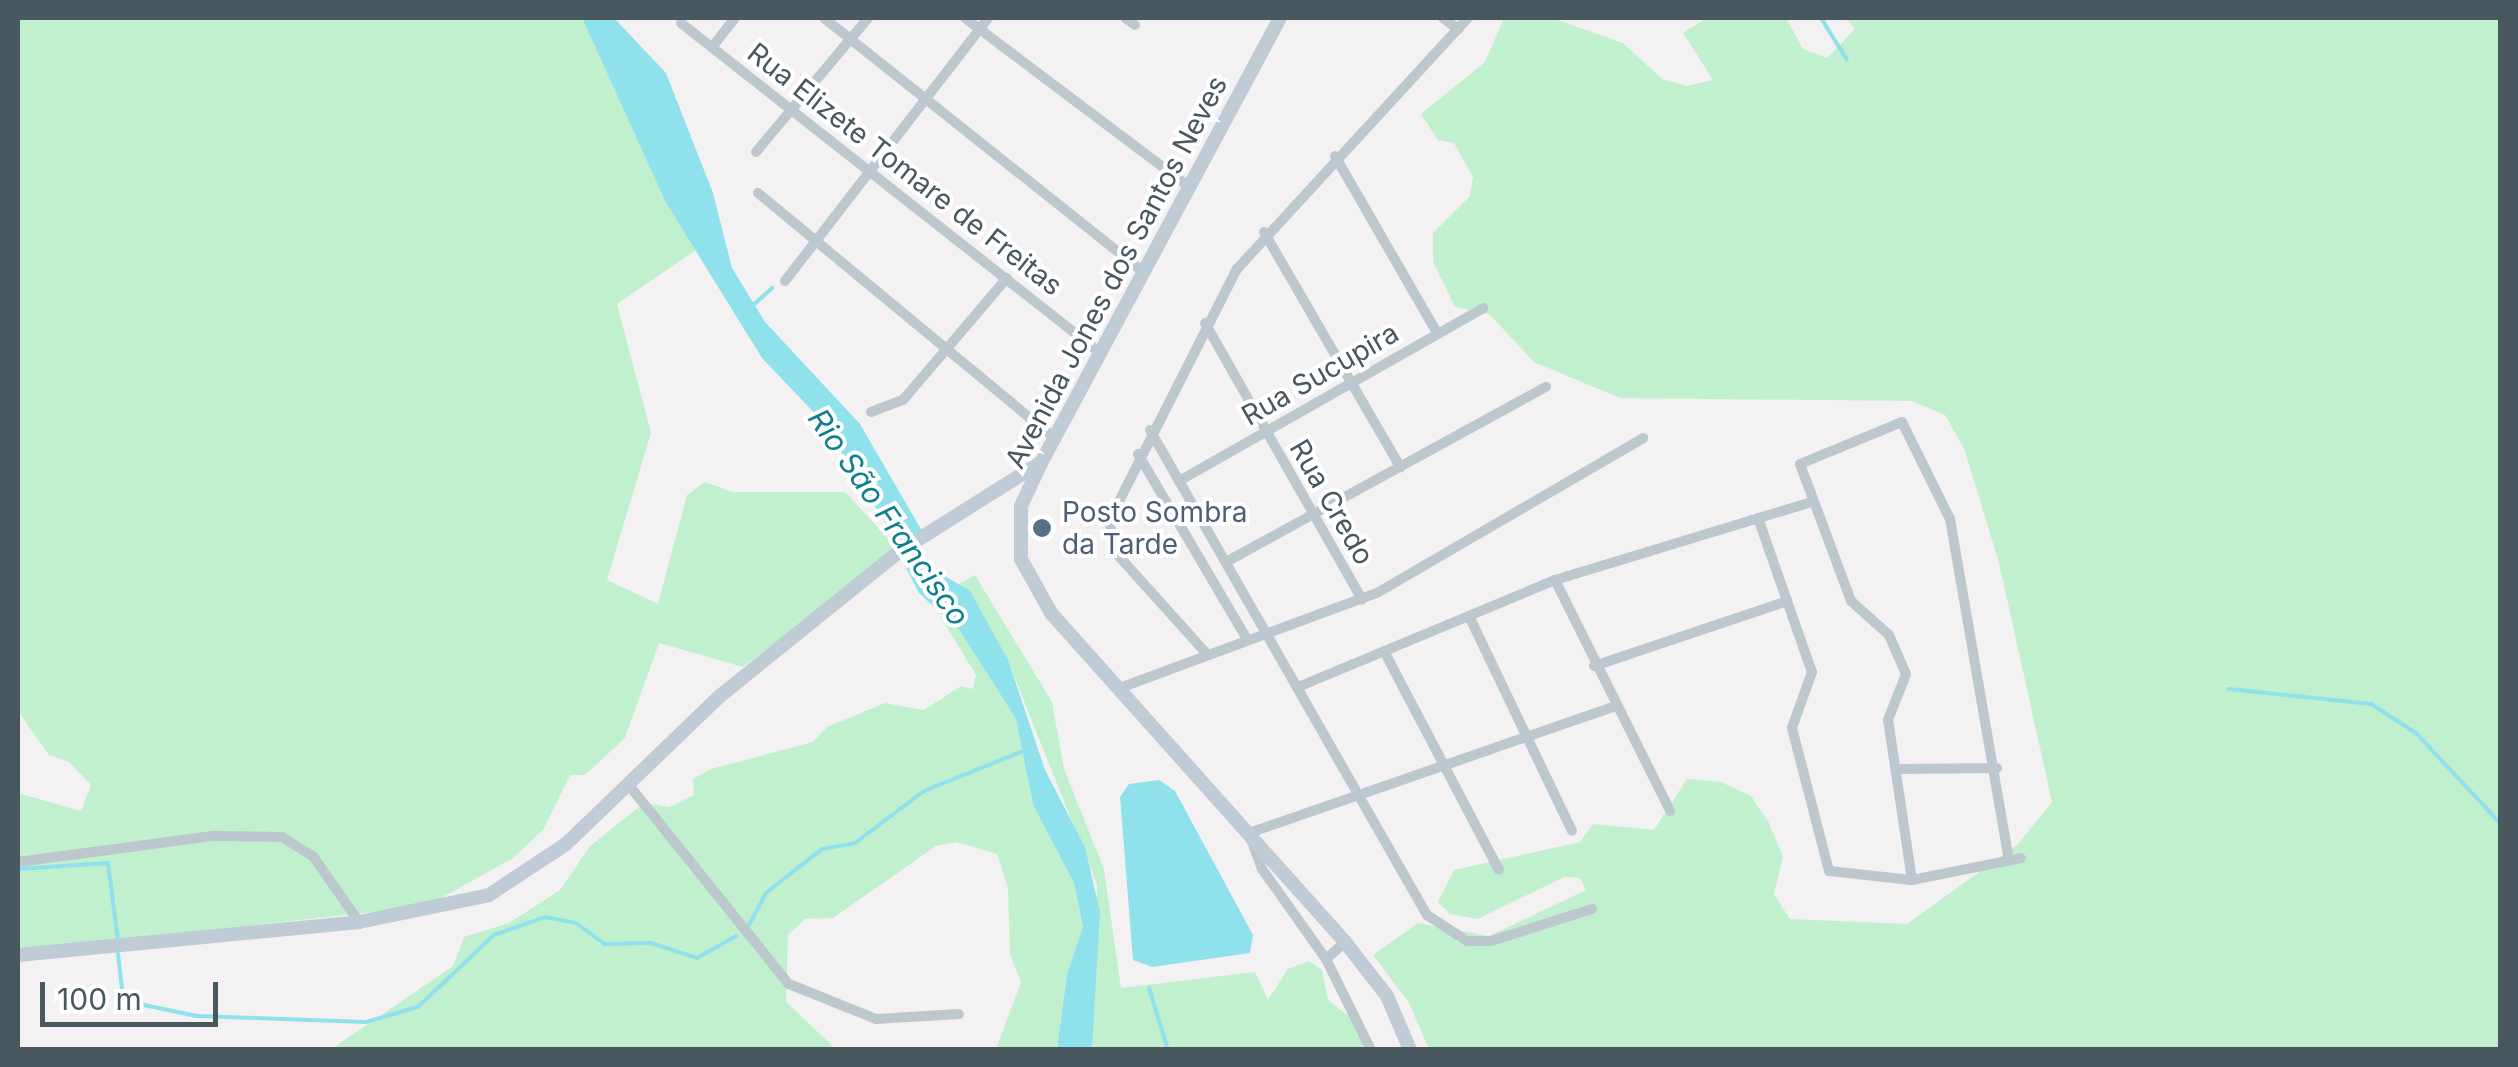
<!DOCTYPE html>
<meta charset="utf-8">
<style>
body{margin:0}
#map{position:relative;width:2518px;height:1067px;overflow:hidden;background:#f4f1f2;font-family:Inter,sans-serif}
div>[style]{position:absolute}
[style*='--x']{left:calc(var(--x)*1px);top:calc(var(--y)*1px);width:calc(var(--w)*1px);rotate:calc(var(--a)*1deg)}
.green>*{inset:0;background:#c1f0cf}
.water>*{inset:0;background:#8fe1ec}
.stream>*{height:4px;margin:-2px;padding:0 2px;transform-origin:2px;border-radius:2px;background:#8fe1ec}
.street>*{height:10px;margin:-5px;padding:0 5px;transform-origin:5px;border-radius:5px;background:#bdc7ce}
.secondary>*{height:14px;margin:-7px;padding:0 7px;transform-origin:7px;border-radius:7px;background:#bfcbd5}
.dots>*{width:28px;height:28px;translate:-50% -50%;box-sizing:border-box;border:5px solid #fff;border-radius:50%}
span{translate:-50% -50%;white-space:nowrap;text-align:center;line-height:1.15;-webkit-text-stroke:8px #fff;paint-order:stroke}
.street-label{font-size:28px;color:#49575f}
.service-label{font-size:28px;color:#4e5e75}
.left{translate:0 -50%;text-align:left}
.water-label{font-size:30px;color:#0e7f8f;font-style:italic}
.frame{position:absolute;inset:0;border:20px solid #49575f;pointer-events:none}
.scale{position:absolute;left:40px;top:982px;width:178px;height:45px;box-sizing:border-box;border:5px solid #49575f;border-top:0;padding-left:12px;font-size:30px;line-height:35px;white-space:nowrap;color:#49575f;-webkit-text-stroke:8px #fff;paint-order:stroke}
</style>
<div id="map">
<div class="green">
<i style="clip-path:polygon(18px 18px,582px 18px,665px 201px,696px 250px,617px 304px,651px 433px,607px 580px,658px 604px,687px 495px,705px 482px,732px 492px,845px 492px,900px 551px,743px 667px,659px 643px,625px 738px,585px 775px,570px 775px,543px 830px,513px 858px,427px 906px,18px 951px,18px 793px,81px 811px,91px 785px,69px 762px,49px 755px,18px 711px)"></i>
<i style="clip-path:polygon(1504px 18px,1552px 18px,1623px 43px,1662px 79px,1687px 86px,1713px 80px,1683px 33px,1707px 18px,1786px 18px,1803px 49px,1827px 58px,1855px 29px,1846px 18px,2500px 18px,2500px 1049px,1429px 1049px,1409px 1003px,1373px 955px,1418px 923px,1489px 936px,1586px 890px,1580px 878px,1564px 877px,1478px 919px,1450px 914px,1438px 902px,1454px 870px,1580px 842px,1593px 824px,1654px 830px,1687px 779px,1721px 782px,1751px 796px,1769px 823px,1783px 857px,1774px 894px,1790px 919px,1907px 924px,2018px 844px,2052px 802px,1999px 563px,1965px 451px,1945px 415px,1912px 401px,1620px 398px,1534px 362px,1490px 315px,1455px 307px,1433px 262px,1433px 233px,1470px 196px,1473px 177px,1454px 143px,1438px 140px,1421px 114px,1485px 62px)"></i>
<i style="clip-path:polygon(975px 575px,1052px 702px,1064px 769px,1104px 869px,1121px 988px,1255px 972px,1268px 1000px,1288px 969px,1309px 961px,1322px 970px,1328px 1000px,1355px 1021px,1366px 1049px,1092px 1049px,1097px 884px,1008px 661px,959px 584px)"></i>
<i style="clip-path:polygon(940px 616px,960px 631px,1016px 719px,1033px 805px,1074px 883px,1083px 928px,1067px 974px,1057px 1049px,996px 1049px,1021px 982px,1010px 954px,1008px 888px,997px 854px,956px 842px,936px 846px,833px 918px,805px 919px,788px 935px,786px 1002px,836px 1049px,330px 1050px,453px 966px,464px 937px,509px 923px,560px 890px,590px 846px,644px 803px,669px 807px,694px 795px,693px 779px,711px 769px,813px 742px,827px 727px,885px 703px,924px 710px,961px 686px,973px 689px,976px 675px)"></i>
</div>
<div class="water">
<i style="clip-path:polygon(582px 18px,614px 18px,666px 73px,713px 193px,732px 268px,765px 322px,860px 424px,922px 531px,902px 549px,821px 420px,762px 358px,665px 201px)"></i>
<i style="clip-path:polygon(914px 558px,970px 591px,1008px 660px,1045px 770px,1085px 847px,1100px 912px,1092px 1049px,1057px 1049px,1067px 974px,1083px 927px,1074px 883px,1033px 805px,1016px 719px,960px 631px,919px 593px,902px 560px)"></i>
<i style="clip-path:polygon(1159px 780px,1175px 791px,1253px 935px,1250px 953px,1152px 967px,1133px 960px,1120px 797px,1129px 784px)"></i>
</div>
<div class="stream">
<i style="--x:1821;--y:18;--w:49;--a:58.2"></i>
<i style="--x:750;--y:308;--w:30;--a:-42"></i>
<i style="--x:2229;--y:689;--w:143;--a:6"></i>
<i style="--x:2371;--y:704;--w:54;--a:32.8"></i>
<i style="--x:2416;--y:733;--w:123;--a:47"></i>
<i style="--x:18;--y:869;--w:90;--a:-3.8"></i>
<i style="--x:108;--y:863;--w:79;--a:82.7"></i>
<i style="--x:749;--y:925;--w:36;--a:-62"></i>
<i style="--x:766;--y:893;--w:71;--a:-38.2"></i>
<i style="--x:822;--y:849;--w:34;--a:-10"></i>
<i style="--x:855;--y:843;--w:86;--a:-37"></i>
<i style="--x:924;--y:791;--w:107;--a:-22"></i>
<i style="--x:118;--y:954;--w:43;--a:83.4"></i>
<i style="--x:123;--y:997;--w:22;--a:21"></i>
<i style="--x:144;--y:1005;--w:54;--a:11.7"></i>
<i style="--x:197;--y:1016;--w:169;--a:2"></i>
<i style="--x:366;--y:1022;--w:54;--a:-16.1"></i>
<i style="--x:418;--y:1007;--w:105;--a:-43.5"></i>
<i style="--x:494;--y:935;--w:54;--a:-19.4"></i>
<i style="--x:545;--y:917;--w:32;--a:11"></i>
<i style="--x:576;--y:923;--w:36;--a:36"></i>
<i style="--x:605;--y:944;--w:46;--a:-1.2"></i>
<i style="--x:651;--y:943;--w:48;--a:18.1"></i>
<i style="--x:697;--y:958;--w:45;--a:-29.4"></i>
<i style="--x:1149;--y:988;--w:65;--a:73"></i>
</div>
<div class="street">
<i style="--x:824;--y:18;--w:410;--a:38.5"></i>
<i style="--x:965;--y:18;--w:283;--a:37"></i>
<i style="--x:1125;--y:18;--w:12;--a:35"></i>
<i style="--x:1443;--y:18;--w:19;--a:36"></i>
<i style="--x:681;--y:23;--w:532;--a:38.21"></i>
<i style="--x:713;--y:46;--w:36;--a:-52"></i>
<i style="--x:756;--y:152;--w:175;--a:-50.1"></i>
<i style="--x:1335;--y:156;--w:204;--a:60"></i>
<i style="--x:758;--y:193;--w:384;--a:39.6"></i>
<i style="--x:1264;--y:232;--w:272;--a:59.9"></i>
<i style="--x:785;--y:281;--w:332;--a:-52.3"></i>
<i style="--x:1205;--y:323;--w:318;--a:60.4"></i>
<i style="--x:871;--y:412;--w:34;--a:-21"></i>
<i style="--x:903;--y:400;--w:160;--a:-49.6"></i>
<i style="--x:1150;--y:430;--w:559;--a:60.27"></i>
<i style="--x:1427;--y:915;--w:48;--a:33"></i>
<i style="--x:1467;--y:941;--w:24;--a:0"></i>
<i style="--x:1491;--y:941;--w:106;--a:-17.6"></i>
<i style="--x:1138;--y:454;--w:212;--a:59.5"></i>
<i style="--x:1179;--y:481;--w:350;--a:-29.6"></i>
<i style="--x:1758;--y:518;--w:163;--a:70.7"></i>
<i style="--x:1812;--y:672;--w:59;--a:109.7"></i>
<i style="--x:1792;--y:728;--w:148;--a:75.5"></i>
<i style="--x:1829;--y:871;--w:83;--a:6.2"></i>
<i style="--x:1912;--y:880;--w:111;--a:-11.4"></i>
<i style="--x:1226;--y:562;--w:365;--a:-28.7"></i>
<i style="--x:1555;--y:580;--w:258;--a:63.5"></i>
<i style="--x:1469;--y:616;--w:238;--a:64.4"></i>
<i style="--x:1384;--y:651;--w:247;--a:62.3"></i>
<i style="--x:1206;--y:653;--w:133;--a:-132"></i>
<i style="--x:1117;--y:554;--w:34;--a:-104"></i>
<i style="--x:1109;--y:521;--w:283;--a:-63.1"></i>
<i style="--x:1237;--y:269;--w:341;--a:-47.4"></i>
<i style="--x:1594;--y:666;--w:204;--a:-18.6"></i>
<i style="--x:1298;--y:687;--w:278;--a:-22.6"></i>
<i style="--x:1555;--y:580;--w:264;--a:-16.9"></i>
<i style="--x:1117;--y:689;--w:277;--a:-20.3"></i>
<i style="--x:1377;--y:593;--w:308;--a:-30.2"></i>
<i style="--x:1900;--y:769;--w:97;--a:-0.6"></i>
<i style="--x:628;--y:784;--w:257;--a:51.2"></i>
<i style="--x:789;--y:984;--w:94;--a:21.9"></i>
<i style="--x:876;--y:1019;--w:83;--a:-3.4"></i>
<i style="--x:18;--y:862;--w:198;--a:-7.6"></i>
<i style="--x:214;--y:836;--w:68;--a:0.8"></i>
<i style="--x:282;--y:837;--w:36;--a:32"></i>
<i style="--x:313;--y:856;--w:80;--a:55.1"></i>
<i style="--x:1912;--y:880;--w:162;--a:-98.5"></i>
<i style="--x:1888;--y:720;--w:49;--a:-68.6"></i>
<i style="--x:1906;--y:674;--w:43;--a:-113.6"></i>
<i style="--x:1889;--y:635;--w:51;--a:-138.2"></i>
<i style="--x:1851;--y:601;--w:146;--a:-110.4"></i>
<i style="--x:1800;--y:464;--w:110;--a:-22.4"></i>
<i style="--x:1902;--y:422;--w:108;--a:63.7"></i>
<i style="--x:1950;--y:519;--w:346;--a:80.2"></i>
<i style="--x:1345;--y:942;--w:25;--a:138"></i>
<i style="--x:1326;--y:959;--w:102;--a:63.7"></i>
<i style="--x:1326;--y:959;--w:110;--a:-125.4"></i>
<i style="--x:1262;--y:869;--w:38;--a:-110"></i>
<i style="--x:1249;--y:833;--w:385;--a:-19.1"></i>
</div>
<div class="secondary">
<i style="--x:1280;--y:18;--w:505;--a:118.24"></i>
<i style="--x:1041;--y:463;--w:47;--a:114.9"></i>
<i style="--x:1021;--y:506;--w:53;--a:90"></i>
<i style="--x:1021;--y:559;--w:62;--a:60.9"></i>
<i style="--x:1051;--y:613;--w:441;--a:48.2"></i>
<i style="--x:1345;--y:942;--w:68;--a:52.1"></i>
<i style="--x:1387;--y:996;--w:59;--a:66.9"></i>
<i style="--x:18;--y:955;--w:343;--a:-5.5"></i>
<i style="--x:359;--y:922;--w:133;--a:-11.7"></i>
<i style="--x:489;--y:895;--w:92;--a:-33.5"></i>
<i style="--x:566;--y:844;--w:214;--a:-43.9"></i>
<i style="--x:720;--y:696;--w:231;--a:-38.9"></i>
<i style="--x:900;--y:551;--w:165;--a:-32.2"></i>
</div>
<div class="dots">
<i style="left:1042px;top:528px;background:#5c6f8a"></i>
</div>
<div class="street-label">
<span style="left:905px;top:169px;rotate:38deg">Rua Elizete Tomare de Freitas</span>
<span style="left:1116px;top:272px;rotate:-62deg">Avenida Jones dos Santos Neves</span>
<span style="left:1320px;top:374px;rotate:-30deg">Rua Sucupira</span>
<span style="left:1332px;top:502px;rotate:60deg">Rua Credo</span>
</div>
<div class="service-label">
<span class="left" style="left:1062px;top:528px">Posto Sombra<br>da Tarde</span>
</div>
<div class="water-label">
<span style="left:889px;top:517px;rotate:55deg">Rio São Francisco</span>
</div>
<div class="frame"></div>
<div class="scale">100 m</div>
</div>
